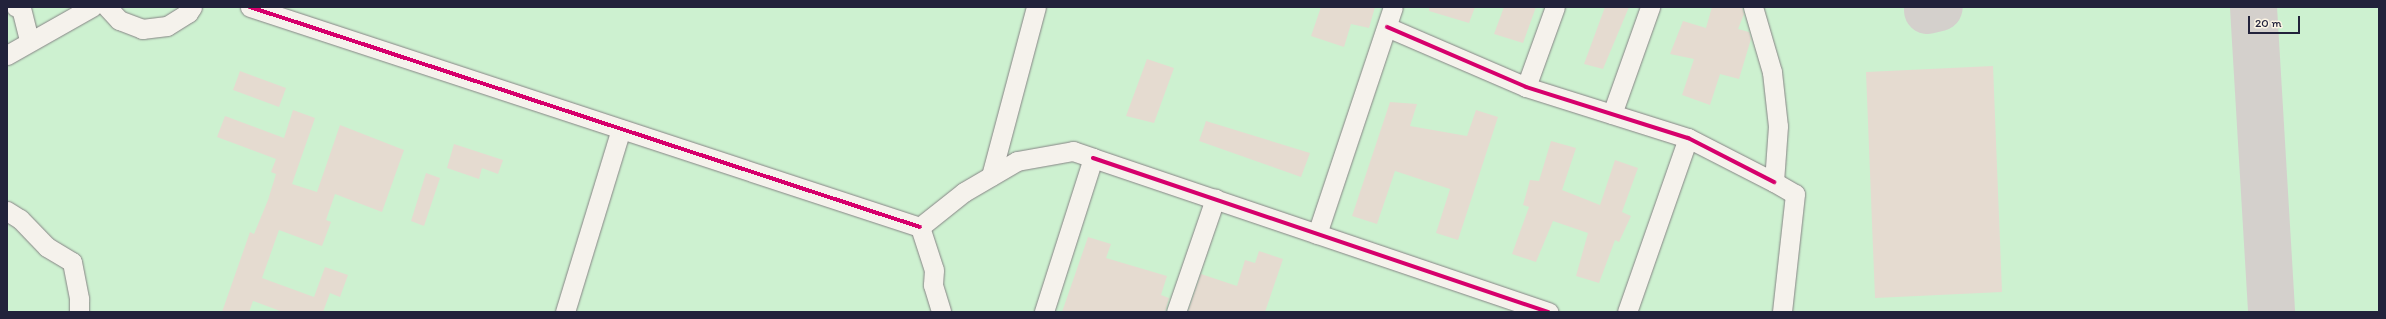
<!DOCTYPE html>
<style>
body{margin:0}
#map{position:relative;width:2386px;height:319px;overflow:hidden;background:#f7f3ea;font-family:Itim,sans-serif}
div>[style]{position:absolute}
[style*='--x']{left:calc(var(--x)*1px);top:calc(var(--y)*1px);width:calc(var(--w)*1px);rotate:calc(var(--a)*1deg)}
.green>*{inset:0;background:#cdf1d0}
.taxiway>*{height:47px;margin:-23.5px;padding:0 23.5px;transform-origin:23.5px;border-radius:23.5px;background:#d4d0cc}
.building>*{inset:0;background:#e5dbd0}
.roads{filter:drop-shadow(0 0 1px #868485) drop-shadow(0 0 1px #868485)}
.minor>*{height:19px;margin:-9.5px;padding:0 9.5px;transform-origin:9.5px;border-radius:9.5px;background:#f5f2ec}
.cycleway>*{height:4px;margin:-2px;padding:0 2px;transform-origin:2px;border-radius:2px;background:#d6006c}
span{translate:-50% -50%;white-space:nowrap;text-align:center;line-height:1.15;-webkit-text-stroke:3px #fcf5e5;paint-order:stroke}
.frame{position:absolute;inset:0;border:8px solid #22223b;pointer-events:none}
.scale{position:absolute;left:2248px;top:16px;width:52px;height:18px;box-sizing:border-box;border:2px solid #22223b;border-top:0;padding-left:5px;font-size:12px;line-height:14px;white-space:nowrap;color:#22223b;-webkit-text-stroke:3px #fcf5e5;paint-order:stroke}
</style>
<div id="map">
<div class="green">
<i style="clip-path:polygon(7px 7px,2379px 7px,2379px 312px,7px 312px)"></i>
</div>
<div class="taxiway">
<i style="--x:2253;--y:7;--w:306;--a:86.6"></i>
<i style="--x:1927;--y:10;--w:12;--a:-14"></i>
</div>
<div class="building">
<i style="clip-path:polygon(1321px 7px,1375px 7px,1369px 28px,1351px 24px,1344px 47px,1311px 36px)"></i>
<i style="clip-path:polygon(1429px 7px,1475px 7px,1469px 23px,1429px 11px)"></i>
<i style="clip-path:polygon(1504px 7px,1536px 7px,1523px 43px,1494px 34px)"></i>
<i style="clip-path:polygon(1605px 7px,1629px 7px,1603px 69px,1584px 64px)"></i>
<i style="clip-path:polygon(1712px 7px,1742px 7px,1744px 14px,1738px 29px,1749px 32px,1751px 39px,1739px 79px,1720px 74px,1710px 105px,1682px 95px,1694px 59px,1670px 54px,1683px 21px,1706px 28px)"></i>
<i style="clip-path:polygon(1147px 59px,1174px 68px,1154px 123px,1126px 116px)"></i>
<i style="clip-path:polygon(1993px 66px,2002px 292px,1875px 298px,1866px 72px)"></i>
<i style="clip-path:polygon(240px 71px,286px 88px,279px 107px,233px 90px)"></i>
<i style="clip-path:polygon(1390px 102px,1417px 104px,1410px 126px,1467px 136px,1476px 110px,1498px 117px,1458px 240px,1436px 233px,1450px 189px,1395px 171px,1377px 224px,1352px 216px)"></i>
<i style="clip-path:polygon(293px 110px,315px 118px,292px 184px,317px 192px,340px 125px,404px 150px,382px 212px,335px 194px,326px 220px,331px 222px,322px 246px,279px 230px,262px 278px,314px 297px,325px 267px,348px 275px,340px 297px,330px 293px,323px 312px,283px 312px,253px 301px,249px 312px,222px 312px,250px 232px,254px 234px,268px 200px,276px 174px,271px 172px,276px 159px,217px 137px,225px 116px,284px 138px)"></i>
<i style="clip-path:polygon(1206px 121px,1310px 153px,1301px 177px,1199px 141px)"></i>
<i style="clip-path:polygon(1551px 141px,1576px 148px,1562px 190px,1600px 205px,1615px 160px,1638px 168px,1622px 212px,1631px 216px,1619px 242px,1615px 240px,1599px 283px,1576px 276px,1588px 233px,1553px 221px,1536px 262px,1512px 254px,1529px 207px,1523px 205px,1530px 180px,1539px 181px)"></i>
<i style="clip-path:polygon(454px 144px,503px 160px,498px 174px,482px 168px,479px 179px,447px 168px)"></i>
<i style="clip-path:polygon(426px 173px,440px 178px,424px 226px,411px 221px)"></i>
<i style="clip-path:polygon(1088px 237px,1111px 244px,1106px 258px,1167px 276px,1161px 295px,1169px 298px,1165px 312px,1062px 312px)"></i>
<i style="clip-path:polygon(1259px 251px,1283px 259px,1265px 312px,1188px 312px,1201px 274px,1237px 286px,1245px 260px,1255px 263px)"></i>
</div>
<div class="roads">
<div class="minor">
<i style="--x:16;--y:7;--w:5;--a:11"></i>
<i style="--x:21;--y:8;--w:34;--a:76"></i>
<i style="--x:107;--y:7;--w:18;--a:47"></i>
<i style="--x:119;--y:20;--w:25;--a:21"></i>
<i style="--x:142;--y:29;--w:25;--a:-7"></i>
<i style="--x:167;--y:26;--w:25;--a:-32"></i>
<i style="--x:188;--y:13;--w:7;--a:-56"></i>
<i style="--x:250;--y:7;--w:705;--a:18.18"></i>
<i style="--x:1753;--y:7;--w:68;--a:73.7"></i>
<i style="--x:1772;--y:72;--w:54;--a:83.7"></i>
<i style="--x:1778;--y:126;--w:56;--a:94.1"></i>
<i style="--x:1774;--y:182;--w:24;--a:30"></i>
<i style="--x:1795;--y:194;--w:119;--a:96.3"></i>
<i style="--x:1387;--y:27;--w:151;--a:23.3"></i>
<i style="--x:1526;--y:87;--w:170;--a:17.5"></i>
<i style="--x:1688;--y:138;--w:97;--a:27.1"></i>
<i style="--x:7;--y:55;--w:98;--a:-29.5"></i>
<i style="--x:1526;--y:87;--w:85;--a:-70.1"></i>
<i style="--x:1612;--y:114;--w:114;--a:-70.4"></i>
<i style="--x:1093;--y:158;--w:481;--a:18.7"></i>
<i style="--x:991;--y:176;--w:175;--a:-75.1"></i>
<i style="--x:7;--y:211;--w:15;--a:32"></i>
<i style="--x:20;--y:219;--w:39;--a:46"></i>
<i style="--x:47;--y:247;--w:29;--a:31"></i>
<i style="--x:72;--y:262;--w:38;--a:79"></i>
<i style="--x:79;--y:299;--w:13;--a:90"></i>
<i style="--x:920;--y:227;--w:56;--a:-38.5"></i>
<i style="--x:964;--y:192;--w:61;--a:-30.3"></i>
<i style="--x:1017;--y:161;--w:57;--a:-10.1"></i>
<i style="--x:1073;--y:151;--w:21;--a:19"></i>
<i style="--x:1093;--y:158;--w:162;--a:107.7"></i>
<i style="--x:920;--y:227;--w:45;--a:72"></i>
<i style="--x:934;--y:270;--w:15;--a:94"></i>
<i style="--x:933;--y:285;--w:28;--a:73"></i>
<i style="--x:1317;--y:234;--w:239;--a:-71.5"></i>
<i style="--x:565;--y:312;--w:191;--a:-73"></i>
<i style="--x:1176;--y:312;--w:120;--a:-71"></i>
<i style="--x:1627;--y:312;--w:184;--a:-70.7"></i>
</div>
</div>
<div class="cycleway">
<i style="--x:250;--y:7;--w:705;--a:18.18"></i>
<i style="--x:1387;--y:27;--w:151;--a:23.3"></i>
<i style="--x:1526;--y:87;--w:170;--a:17.5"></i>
<i style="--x:1688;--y:138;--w:97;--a:27.1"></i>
<i style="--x:1093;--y:158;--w:481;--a:18.7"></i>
</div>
<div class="frame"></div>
<div class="scale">20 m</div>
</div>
